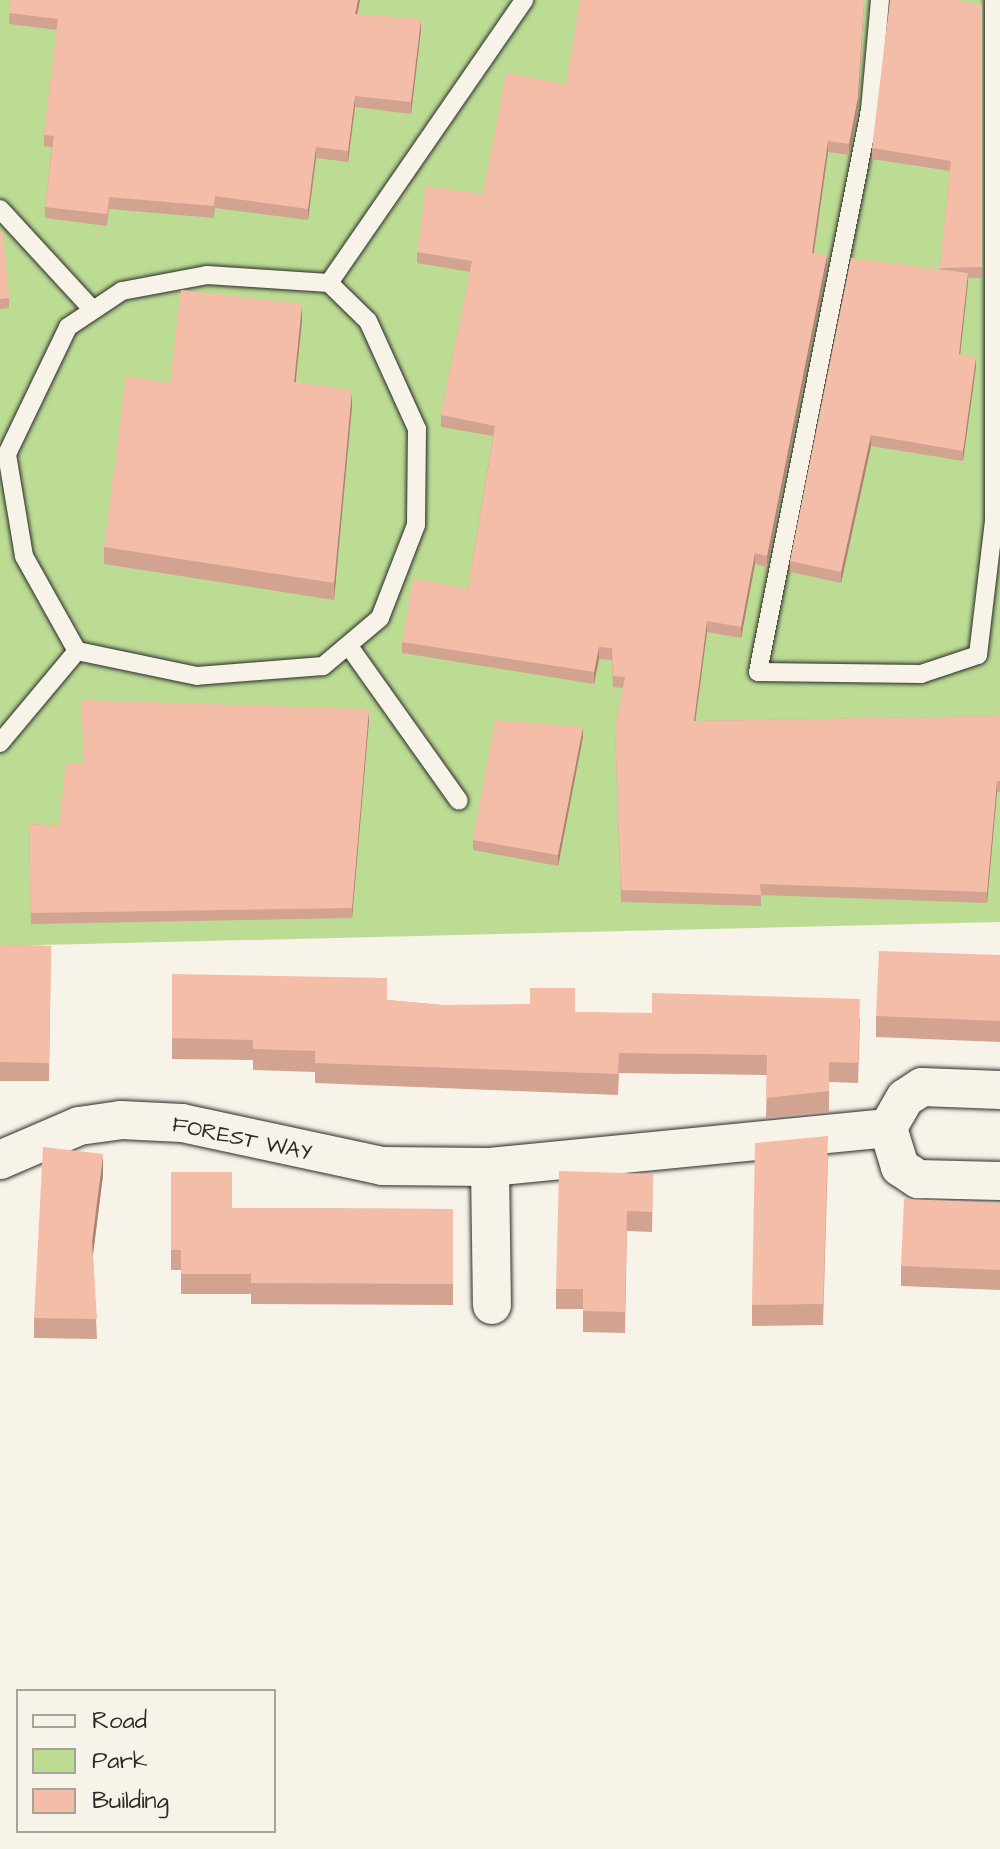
<!DOCTYPE html>
<style>
body{margin:0}
#map{position:relative;width:1000px;height:1849px;overflow:hidden;background:#f7f3e8;font-family:"Architects Daughter",sans-serif}
div>[style]{position:absolute}
[style*='--x']{left:calc(var(--x)*1px);top:calc(var(--y)*1px);width:calc(var(--w)*1px);rotate:calc(var(--a)*1deg)}
.green>*{inset:0;background:#bcdc94}
.roads{filter:drop-shadow(0 0 2px #2b2b2b) drop-shadow(0 0 2px #2b2b2b)}
.lane>*{height:18px;margin:-9px;padding:0 9px;transform-origin:9px;border-radius:9px;background:#f7f3e8}
.street>*{height:38px;margin:-19px;padding:0 19px;transform-origin:19px;border-radius:19px;background:#f7f3e8}
.wall>*{inset:0;background:#d2a390}
.shaded-wall>*{inset:0;background:#ab8476}
.building>*{inset:0;background:#f4bda8}
span{translate:-50% -50%;white-space:nowrap;text-align:center;line-height:1.15;-webkit-text-stroke:7px #f7f3e8;paint-order:stroke}
.street-label{font-size:22px;color:#2b2b2b}
.legend{position:absolute;left:16px;top:1689px;width:260px;height:144px;box-sizing:border-box;background:#f7f3e8;border:2px solid #a5a39c;margin:0;padding:10px 14px;list-style:none;font-size:24px;color:#2b2b2b}
.legend li{display:flex;align-items:center;gap:16px;height:40px}
.legend b{width:40px;border:2px solid #a5a39c}
</style>
<div id="map">
<div class="green">
<i style="clip-path:polygon(0 0,1000px 0,1000px 922px,0 946px)"></i>
</div>
<div class="roads">
<div class="lane">
<i style="--x:880;--y:0;--w:110;--a:95.2"></i>
<i style="--x:870;--y:110;--w:573;--a:101.27"></i>
<i style="--x:758;--y:672;--w:163;--a:0.7"></i>
<i style="--x:921;--y:674;--w:60;--a:-18.4"></i>
<i style="--x:978;--y:655;--w:136;--a:-83.2"></i>
<i style="--x:994;--y:520;--w:520;--a:-90"></i>
<i style="--x:0;--y:209;--w:134;--a:47.4"></i>
<i style="--x:207;--y:275;--w:122;--a:3.8"></i>
<i style="--x:329;--y:283;--w:54;--a:44.3"></i>
<i style="--x:368;--y:321;--w:119;--a:65.6"></i>
<i style="--x:417;--y:429;--w:96;--a:90.6"></i>
<i style="--x:416;--y:525;--w:100;--a:111.2"></i>
<i style="--x:380;--y:618;--w:75;--a:139.9"></i>
<i style="--x:323;--y:666;--w:126;--a:175.5"></i>
<i style="--x:197;--y:676;--w:123;--a:-168.2"></i>
<i style="--x:77;--y:651;--w:109;--a:-119.2"></i>
<i style="--x:24;--y:556;--w:103;--a:-99.5"></i>
<i style="--x:7;--y:454;--w:141;--a:-64.3"></i>
<i style="--x:68;--y:327;--w:65;--a:-33.7"></i>
<i style="--x:122;--y:291;--w:86;--a:-10.7"></i>
<i style="--x:329;--y:283;--w:344;--a:-55.4"></i>
<i style="--x:351;--y:649;--w:186;--a:54.6"></i>
<i style="--x:0;--y:743;--w:120;--a:-50.1"></i>
</div>
<div class="street">
<i style="--x:1000;--y:1090;--w:78;--a:-177.8"></i>
<i style="--x:922;--y:1087;--w:20;--a:147"></i>
<i style="--x:905;--y:1098;--w:34;--a:120"></i>
<i style="--x:888;--y:1128;--w:41;--a:72.9"></i>
<i style="--x:900;--y:1167;--w:22;--a:34"></i>
<i style="--x:918;--y:1179;--w:82;--a:1.4"></i>
<i style="--x:0;--y:1160;--w:86;--a:-23.3"></i>
<i style="--x:79;--y:1126;--w:42;--a:-8.1"></i>
<i style="--x:121;--y:1120;--w:61;--a:2.8"></i>
<i style="--x:182;--y:1123;--w:205;--a:12.1"></i>
<i style="--x:382;--y:1166;--w:108;--a:0.5"></i>
<i style="--x:490;--y:1167;--w:400;--a:-5.6"></i>
<i style="--x:490;--y:1167;--w:138;--a:89.2"></i>
</div>
</div>
<div class="wall">
<i style="clip-path:polygon(10px 0,360px 0,357px 14px,421px 30px,411px 114px,355px 107px,348px 162px,316px 158px,308px 220px,215px 208px,214px 218px,109px 209px,107px 226px,45px 218px,45px 207px,52px 147px,44px 146px,44px 135px,57px 30px,9px 24px)"></i>
<i style="clip-path:polygon(982px 5px,982px 278px,968px 278px,960px 354px,976px 367px,963px 461px,871px 446px,841px 583px,790px 572px,790px 561px,940px 269px,950px 171px,872px 159px,872px 148px)"></i>
<i style="clip-path:polygon(566px 84px,858px 108px,849px 155px,828px 152px,814px 253px,827px 266px,767px 567px,755px 564px,741px 638px,707px 632px,695px 721px,1000px 716px,1000px 792px,997px 792px,987px 903px,761px 895px,761px 906px,621px 902px,615px 729px,623px 688px,613px 687px,612px 660px,599px 659px,594px 684px,402px 653px,402px 642px,468px 589px,493px 436px,441px 427px,441px 415px,470px 272px,417px 263px,417px 252px,483px 194px)"></i>
<i style="clip-path:polygon(0 232px,9px 298px,9px 308px,0 309px)"></i>
<i style="clip-path:polygon(302px 321px,295px 382px,352px 406px,334px 600px,104px 564px,104px 547px,170px 383px)"></i>
<i style="clip-path:polygon(369px 720px,352px 918px,31px 924px,29px 824px,59px 826px,83px 764px)"></i>
<i style="clip-path:polygon(583px 737px,558px 866px,473px 850px,473px 840px)"></i>
<i style="clip-path:polygon(0 945px,51px 946px,49px 1081px,0 1081px)"></i>
<i style="clip-path:polygon(1000px 955px,1000px 1042px,876px 1037px,876px 1016px)"></i>
<i style="clip-path:polygon(172px 974px,387px 1000px,442px 1005px,575px 1012px,860px 1019px,858px 1083px,829px 1082px,829px 1112px,766px 1118px,767px 1075px,619px 1073px,618px 1095px,315px 1083px,315px 1072px,253px 1070px,253px 1060px,172px 1059px)"></i>
<i style="clip-path:polygon(828px 1156px,823px 1325px,752px 1326px,752px 1305px)"></i>
<i style="clip-path:polygon(171px 1172px,232px 1208px,453px 1209px,453px 1305px,251px 1304px,251px 1294px,181px 1294px,181px 1270px,171px 1270px)"></i>
<i style="clip-path:polygon(653px 1174px,652px 1232px,627px 1231px,625px 1333px,583px 1332px,583px 1309px,556px 1309px,556px 1289px)"></i>
<i style="clip-path:polygon(103px 1175px,93px 1255px,97px 1339px,34px 1338px,34px 1318px)"></i>
<i style="clip-path:polygon(1000px 1203px,1000px 1290px,901px 1286px,901px 1266px)"></i>
</div>
<div class="shaded-wall">
<i style="clip-path:polygon(358px 0,360px 0,355px 25px,355px 14px)"></i>
<i style="clip-path:polygon(864px 0,858px 108px,849px 155px,849px 144px)"></i>
<i style="clip-path:polygon(421px 19px,421px 30px,411px 114px,411px 102px)"></i>
<i style="clip-path:polygon(355px 96px,355px 107px,348px 162px,348px 151px)"></i>
<i style="clip-path:polygon(828px 141px,828px 152px,812px 264px,812px 253px)"></i>
<i style="clip-path:polygon(316px 147px,316px 158px,308px 220px,308px 209px)"></i>
<i style="clip-path:polygon(827px 255px,827px 266px,767px 567px,767px 556px)"></i>
<i style="clip-path:polygon(968px 273px,968px 283px,959px 365px,959px 354px)"></i>
<i style="clip-path:polygon(302px 304px,302px 321px,294px 399px,294px 382px)"></i>
<i style="clip-path:polygon(976px 357px,976px 367px,963px 461px,963px 451px)"></i>
<i style="clip-path:polygon(352px 390px,352px 406px,334px 600px,334px 583px)"></i>
<i style="clip-path:polygon(871px 435px,871px 446px,841px 583px,841px 572px)"></i>
<i style="clip-path:polygon(755px 553px,755px 564px,741px 638px,741px 627px)"></i>
<i style="clip-path:polygon(707px 621px,707px 632px,694px 732px,694px 721px)"></i>
<i style="clip-path:polygon(599px 647px,599px 659px,594px 684px,594px 672px)"></i>
<i style="clip-path:polygon(369px 709px,369px 720px,352px 918px,352px 908px)"></i>
<i style="clip-path:polygon(583px 727px,583px 737px,558px 866px,558px 855px)"></i>
<i style="clip-path:polygon(997px 781px,997px 792px,987px 903px,987px 892px)"></i>
<i style="clip-path:polygon(103px 1154px,103px 1175px,92px 1262px,92px 1242px)"></i>
</div>
<div class="building">
<i style="clip-path:polygon(10px 0,358px 0,355px 14px,421px 19px,411px 102px,355px 96px,348px 151px,316px 147px,308px 209px,215px 196px,214px 206px,109px 197px,107px 214px,45px 207px,54px 136px,44px 135px,58px 19px,9px 13px)"></i>
<i style="clip-path:polygon(580px 0,864px 0,858px 97px,849px 144px,828px 141px,812px 253px,827px 255px,767px 556px,755px 553px,741px 627px,707px 621px,694px 721px,1000px 716px,1000px 781px,997px 781px,987px 892px,760px 884px,761px 895px,621px 890px,615px 729px,625px 677px,613px 676px,612px 648px,599px 647px,594px 672px,402px 642px,413px 578px,468px 589px,495px 426px,441px 415px,472px 261px,417px 252px,426px 186px,483px 194px,506px 73px,566px 84px)"></i>
<i style="clip-path:polygon(890px 0,956px 0,982px 5px,982px 267px,940px 268px,951px 161px,872px 148px)"></i>
<i style="clip-path:polygon(0 232px,3px 232px,9px 298px,0 299px)"></i>
<i style="clip-path:polygon(851px 258px,968px 273px,959px 354px,976px 357px,963px 451px,871px 435px,841px 572px,790px 561px)"></i>
<i style="clip-path:polygon(181px 290px,302px 304px,294px 382px,352px 390px,334px 583px,104px 547px,126px 376px,170px 383px)"></i>
<i style="clip-path:polygon(81px 700px,369px 709px,352px 908px,31px 913px,29px 824px,59px 826px,66px 763px,84px 764px)"></i>
<i style="clip-path:polygon(495px 720px,583px 727px,558px 855px,473px 840px)"></i>
<i style="clip-path:polygon(0 945px,51px 946px,49px 1063px,0 1062px)"></i>
<i style="clip-path:polygon(879px 951px,1000px 955px,1000px 1021px,876px 1016px)"></i>
<i style="clip-path:polygon(172px 974px,387px 978px,387px 1000px,442px 1005px,530px 1004px,530px 988px,575px 988px,575px 1012px,652px 1013px,652px 993px,860px 999px,858px 1063px,829px 1062px,829px 1091px,766px 1098px,767px 1055px,619px 1053px,618px 1074px,315px 1063px,315px 1051px,253px 1049px,253px 1040px,172px 1038px)"></i>
<i style="clip-path:polygon(828px 1136px,823px 1304px,752px 1305px,755px 1143px)"></i>
<i style="clip-path:polygon(43px 1147px,103px 1154px,92px 1242px,97px 1319px,34px 1318px)"></i>
<i style="clip-path:polygon(559px 1171px,653px 1174px,652px 1212px,627px 1211px,625px 1312px,583px 1311px,583px 1289px,556px 1289px)"></i>
<i style="clip-path:polygon(171px 1172px,232px 1172px,232px 1208px,453px 1209px,453px 1284px,251px 1283px,251px 1274px,181px 1274px,181px 1250px,171px 1250px)"></i>
<i style="clip-path:polygon(904px 1199px,1000px 1203px,1000px 1270px,901px 1266px)"></i>
</div>
<div class="street-label">
<span style="left:242px;top:1139px;rotate:12deg">FOREST WAY</span>
</div>
<ul class="legend">
<li><b style="height:10px;background:#f7f3e8"></b>Road</li>
<li><b style="height:22px;background:#bcdc94"></b>Park</li>
<li><b style="height:22px;background:#f4bda8"></b>Building</li>
</ul>
</div>
